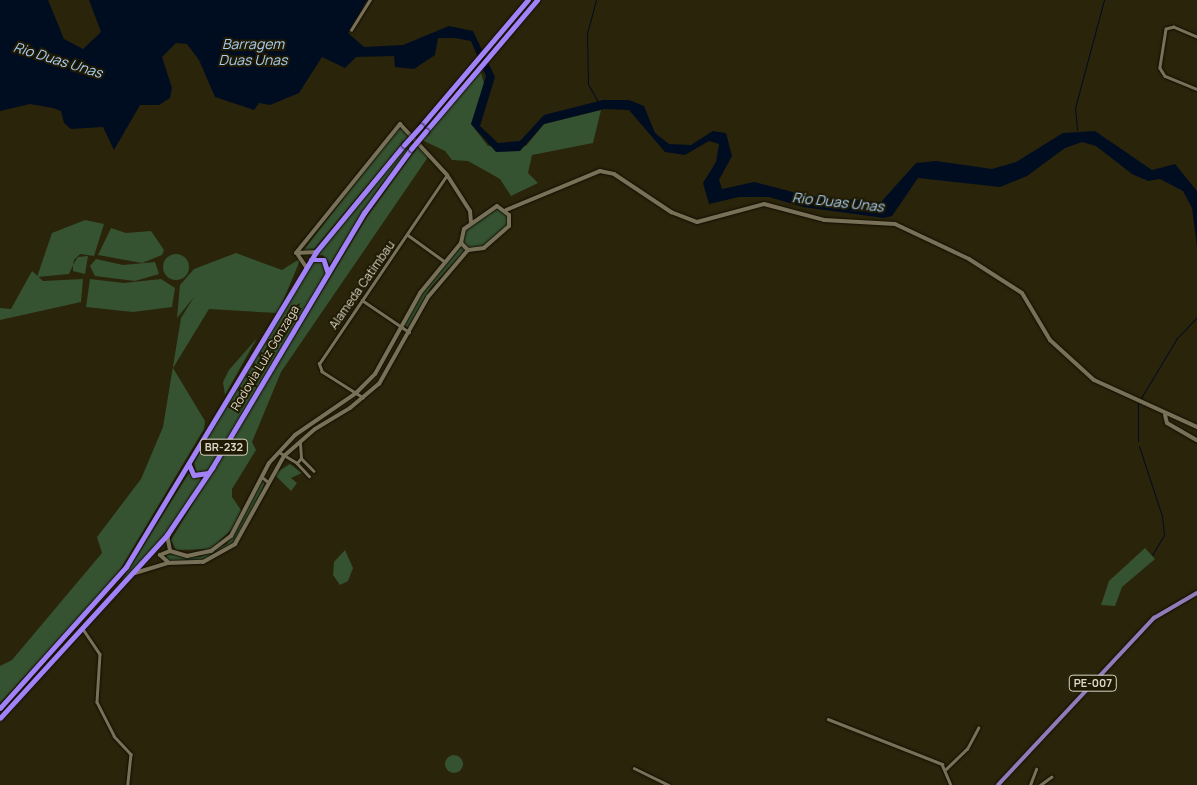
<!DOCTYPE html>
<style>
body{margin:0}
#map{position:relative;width:1197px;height:785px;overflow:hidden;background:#2a240b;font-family:Manrope,sans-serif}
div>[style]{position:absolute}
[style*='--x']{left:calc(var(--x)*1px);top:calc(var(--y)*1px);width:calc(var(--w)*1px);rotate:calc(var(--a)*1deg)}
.green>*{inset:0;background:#355231}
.round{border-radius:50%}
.water>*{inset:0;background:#000d21}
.stream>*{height:1px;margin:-0.5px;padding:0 0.5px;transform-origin:0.5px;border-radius:0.5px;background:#000d21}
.roads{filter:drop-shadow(0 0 1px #120d00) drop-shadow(0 0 1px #120d00)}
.street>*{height:2.5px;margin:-1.25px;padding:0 1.25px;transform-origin:1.25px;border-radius:1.25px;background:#787157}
.secondary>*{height:4px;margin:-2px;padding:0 2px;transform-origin:2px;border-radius:2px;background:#787157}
.primary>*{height:4px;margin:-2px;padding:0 2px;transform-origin:2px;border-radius:2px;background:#917bb8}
.highway>*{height:4.5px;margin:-2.25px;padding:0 2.25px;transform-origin:2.25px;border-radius:2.25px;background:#a282f9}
.bridges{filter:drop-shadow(0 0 1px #120d00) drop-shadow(0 0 1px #120d00)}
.highway-bridge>*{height:4.5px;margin:-2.25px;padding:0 2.25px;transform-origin:2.25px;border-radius:2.25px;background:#a282f9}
span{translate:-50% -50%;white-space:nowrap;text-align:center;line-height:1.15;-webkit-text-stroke:4px #201a03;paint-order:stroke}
.shield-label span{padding:1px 4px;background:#201a03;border:1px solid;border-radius:4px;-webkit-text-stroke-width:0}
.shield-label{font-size:11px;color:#dbd8c9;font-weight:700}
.street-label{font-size:12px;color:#dbd8c9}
.water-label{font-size:14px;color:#a6cff6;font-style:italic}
</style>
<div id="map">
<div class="green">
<i style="clip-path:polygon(480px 69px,485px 87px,471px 124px,488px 146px,526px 146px,544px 124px,601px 110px,593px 143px,532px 155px,528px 173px,538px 183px,511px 196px,500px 179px,486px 171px,468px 161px,452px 160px,445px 151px,422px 140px)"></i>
<i style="clip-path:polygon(399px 127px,410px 134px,314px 249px,303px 251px)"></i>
<i style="clip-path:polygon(407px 142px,413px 146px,378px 189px,330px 264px,323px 255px,314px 256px)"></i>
<i style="clip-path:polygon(419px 145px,428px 157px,281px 372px,252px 442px,256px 450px,232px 489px,232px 497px,241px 510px,233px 528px,211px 549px,176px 550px,171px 540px,367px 217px)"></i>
<i style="clip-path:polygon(496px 207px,510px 218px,509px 224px,483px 247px,475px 251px,467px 248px,462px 242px,465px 229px)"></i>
<i style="clip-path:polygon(85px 220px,104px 224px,94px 256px,80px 254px,74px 260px,73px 265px,78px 257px,88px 256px,85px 274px,73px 271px,73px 265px,69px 274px,37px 277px,52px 233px)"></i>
<i style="clip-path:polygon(111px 228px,126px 233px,151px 231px,164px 250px,162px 255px,142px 263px,98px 255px)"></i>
<i style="clip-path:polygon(462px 244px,466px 249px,431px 287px,408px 327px,403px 325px,428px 283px)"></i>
<i style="clip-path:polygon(236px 253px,282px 270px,301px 258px,280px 308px,316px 258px,325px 262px,326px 277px,209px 471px,197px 474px,194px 463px,277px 313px,209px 309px,173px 368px,205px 421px,204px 429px,115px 578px,0 703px,0 666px,12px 660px,102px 553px,97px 537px,141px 479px,163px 427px,181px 318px,194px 297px,177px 318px,180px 285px,194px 269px)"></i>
<i class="round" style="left:163px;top:254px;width:26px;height:26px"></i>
<i style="clip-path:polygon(96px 259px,123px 265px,155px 262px,159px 274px,135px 281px,95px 276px,90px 266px)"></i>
<i style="clip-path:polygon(32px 271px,43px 281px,83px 279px,81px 302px,0 320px,0 308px,11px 309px)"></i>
<i style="clip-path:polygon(90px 279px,124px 283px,161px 279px,175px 288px,172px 307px,133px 312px,86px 307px)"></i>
<i style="clip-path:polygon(257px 338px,225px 395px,223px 382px,229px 370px)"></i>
<i style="clip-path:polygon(290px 464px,302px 473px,291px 478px,297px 483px,291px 491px,274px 474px)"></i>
<i style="clip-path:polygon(189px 473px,203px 480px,166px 534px,112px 596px)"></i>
<i style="clip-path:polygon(261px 480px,265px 482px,249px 522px,234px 544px,202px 562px,168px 562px,166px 554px,200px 557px,227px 544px)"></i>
<i style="clip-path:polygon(1145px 548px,1155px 559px,1122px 587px,1115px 606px,1101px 605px,1109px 581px)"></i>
<i style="clip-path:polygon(345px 550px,353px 568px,348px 581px,340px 585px,333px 575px,334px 562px)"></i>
<i class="round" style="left:445px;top:755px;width:18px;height:18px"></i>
</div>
<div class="water">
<i style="clip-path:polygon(0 0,48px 0,64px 39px,83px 49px,101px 32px,89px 0,367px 0,348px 33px,364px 47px,403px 45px,449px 26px,473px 31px,495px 77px,480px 126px,498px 143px,520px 141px,544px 115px,603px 100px,629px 100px,644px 106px,655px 133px,669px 144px,691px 145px,713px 131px,726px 133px,732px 156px,719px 180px,722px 189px,754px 182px,808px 196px,881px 202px,916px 163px,936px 161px,992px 169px,1016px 162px,1063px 133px,1095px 131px,1152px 170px,1175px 164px,1197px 191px,1197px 247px,1192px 208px,1183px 191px,1160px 179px,1148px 181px,1132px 174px,1096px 146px,1082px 142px,1065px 148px,1027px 176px,1000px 187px,918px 178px,892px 216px,884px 218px,803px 207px,769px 197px,739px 197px,709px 204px,703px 183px,716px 162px,719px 144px,709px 141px,685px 155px,665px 152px,629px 110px,604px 109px,544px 124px,520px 151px,496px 152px,471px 124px,486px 76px,471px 41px,455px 38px,438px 38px,435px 55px,414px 69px,395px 67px,394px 56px,356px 57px,345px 68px,322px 57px,299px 93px,270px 105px,259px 103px,254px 110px,215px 97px,199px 60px,187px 44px,176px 43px,162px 57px,172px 88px,170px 98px,159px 105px,140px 105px,114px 150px,103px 127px,71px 129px,64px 123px,61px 111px,53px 108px,30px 104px,0 111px)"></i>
</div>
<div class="stream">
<i style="--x:596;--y:0;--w:34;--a:105"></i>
<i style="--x:587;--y:33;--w:51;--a:88.9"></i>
<i style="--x:588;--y:84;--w:23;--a:61"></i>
<i style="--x:1077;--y:130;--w:22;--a:-95"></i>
<i style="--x:1075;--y:108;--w:112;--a:-75"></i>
<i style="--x:1141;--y:398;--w:70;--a:-59"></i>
<i style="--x:1177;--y:338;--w:29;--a:-46"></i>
<i style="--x:1138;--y:441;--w:38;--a:-90"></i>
<i style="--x:1139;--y:446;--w:74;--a:71.8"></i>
<i style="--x:1162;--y:516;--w:19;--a:84"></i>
<i style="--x:1164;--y:535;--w:23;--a:121"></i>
</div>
<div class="roads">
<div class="street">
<i style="--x:351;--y:30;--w:36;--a:-58"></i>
<i style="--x:1197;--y:37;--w:25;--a:-157"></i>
<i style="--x:1174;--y:27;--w:8;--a:166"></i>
<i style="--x:1166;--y:29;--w:39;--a:99"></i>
<i style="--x:1160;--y:68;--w:9;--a:58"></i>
<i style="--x:1165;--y:76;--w:35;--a:22"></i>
<i style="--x:408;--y:235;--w:44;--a:35.8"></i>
<i style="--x:362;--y:300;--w:57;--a:34.2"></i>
<i style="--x:363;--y:398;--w:49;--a:-147.6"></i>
<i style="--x:322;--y:372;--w:9;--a:-111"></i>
<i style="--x:319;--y:364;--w:228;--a:-55.9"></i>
<i style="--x:279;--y:452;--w:21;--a:31"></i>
<i style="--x:297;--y:463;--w:6;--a:-51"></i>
<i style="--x:301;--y:458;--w:16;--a:-94"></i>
<i style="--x:301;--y:458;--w:18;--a:45"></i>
<i style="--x:297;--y:463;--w:18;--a:47"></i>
<i style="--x:262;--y:477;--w:6;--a:39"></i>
<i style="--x:83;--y:629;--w:30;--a:56"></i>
<i style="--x:100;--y:654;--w:48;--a:93.6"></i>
<i style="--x:97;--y:702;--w:38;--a:63"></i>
<i style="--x:114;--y:736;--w:25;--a:47"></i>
<i style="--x:131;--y:754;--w:31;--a:96"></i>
<i style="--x:828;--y:719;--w:123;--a:21.5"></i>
<i style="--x:942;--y:764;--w:23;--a:67"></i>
<i style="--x:634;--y:768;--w:39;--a:26"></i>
<i style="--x:946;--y:769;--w:29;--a:-44"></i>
<i style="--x:967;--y:749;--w:24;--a:-62"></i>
<i style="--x:1030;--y:785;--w:17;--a:-69"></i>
<i style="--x:1040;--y:785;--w:14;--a:-36"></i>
</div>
<div class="secondary">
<i style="--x:497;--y:206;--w:15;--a:37"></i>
<i style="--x:509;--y:215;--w:11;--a:90"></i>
<i style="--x:509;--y:226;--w:33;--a:139"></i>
<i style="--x:484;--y:248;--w:16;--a:173"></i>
<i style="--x:468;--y:250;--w:10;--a:-135"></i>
<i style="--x:461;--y:243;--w:14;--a:-78"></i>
<i style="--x:464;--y:229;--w:40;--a:-34.9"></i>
<i style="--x:506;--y:210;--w:102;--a:-22.5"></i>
<i style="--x:600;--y:171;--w:14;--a:12"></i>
<i style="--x:614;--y:174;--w:69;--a:33.7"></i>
<i style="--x:671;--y:212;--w:28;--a:21"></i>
<i style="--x:697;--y:222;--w:69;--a:-15"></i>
<i style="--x:764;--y:204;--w:62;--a:14.9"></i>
<i style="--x:824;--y:220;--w:71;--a:3.2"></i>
<i style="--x:895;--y:224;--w:82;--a:25.3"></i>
<i style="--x:969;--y:259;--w:63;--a:32.7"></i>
<i style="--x:1022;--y:293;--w:55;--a:59.2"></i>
<i style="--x:1050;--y:340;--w:59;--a:42.3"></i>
<i style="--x:1094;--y:380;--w:113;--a:24.5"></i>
<i style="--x:296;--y:253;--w:166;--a:-51.1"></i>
<i style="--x:400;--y:124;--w:69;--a:47.3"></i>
<i style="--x:447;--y:175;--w:43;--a:57.4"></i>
<i style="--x:470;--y:211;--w:11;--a:85"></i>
<i style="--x:296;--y:253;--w:20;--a:-3"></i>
<i style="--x:298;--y:255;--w:14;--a:56"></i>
<i style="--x:1165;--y:415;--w:8;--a:76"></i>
<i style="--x:1167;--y:423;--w:34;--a:30"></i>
<i style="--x:167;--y:535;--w:16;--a:79"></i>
<i style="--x:170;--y:551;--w:18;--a:16"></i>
<i style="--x:187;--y:556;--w:25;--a:-12"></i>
<i style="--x:211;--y:551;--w:25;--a:-37"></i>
<i style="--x:231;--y:536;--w:82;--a:-62.5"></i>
<i style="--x:269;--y:463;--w:38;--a:-47"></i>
<i style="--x:295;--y:435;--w:74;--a:-34.5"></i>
<i style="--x:356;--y:393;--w:27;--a:-45"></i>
<i style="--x:375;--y:374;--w:93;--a:-60.9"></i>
<i style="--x:420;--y:293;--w:65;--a:-50.6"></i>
<i style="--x:168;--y:562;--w:11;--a:-139"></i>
<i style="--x:160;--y:555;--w:11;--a:-22"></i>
<i style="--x:135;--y:573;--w:34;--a:-17"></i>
<i style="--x:167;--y:563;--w:36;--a:-2"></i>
<i style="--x:203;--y:562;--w:37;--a:-29"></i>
<i style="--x:235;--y:544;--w:101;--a:-60.9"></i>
<i style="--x:284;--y:456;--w:41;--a:-41.1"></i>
<i style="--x:315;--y:429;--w:41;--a:-31"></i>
<i style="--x:350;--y:408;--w:38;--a:-40"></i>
<i style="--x:379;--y:384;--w:100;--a:-60.6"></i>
<i style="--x:428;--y:297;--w:62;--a:-49.6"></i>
</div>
<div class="primary">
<i style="--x:998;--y:785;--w:229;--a:-47"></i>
<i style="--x:1154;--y:618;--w:50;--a:-30.2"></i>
</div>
<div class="highway">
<i style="--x:421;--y:126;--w:165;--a:-49.7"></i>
<i style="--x:426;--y:131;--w:172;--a:-49.7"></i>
<i style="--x:311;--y:260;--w:13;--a:0"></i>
<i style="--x:324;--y:260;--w:13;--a:72"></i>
<i style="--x:189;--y:464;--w:12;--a:66"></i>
<i style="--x:194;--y:475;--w:14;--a:-8"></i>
<i style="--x:0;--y:708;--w:189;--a:-48.2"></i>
<i style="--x:126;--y:567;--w:368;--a:-58.9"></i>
<i style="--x:316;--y:252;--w:139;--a:-50.6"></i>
<i style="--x:0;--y:718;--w:248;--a:-47.6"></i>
<i style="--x:167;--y:535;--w:81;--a:-56.1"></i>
<i style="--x:212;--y:468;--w:297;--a:-59.2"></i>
<i style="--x:364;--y:213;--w:79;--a:-53.7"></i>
</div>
</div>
<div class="bridges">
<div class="highway-bridge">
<i style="--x:404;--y:145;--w:25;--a:-48"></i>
<i style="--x:411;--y:149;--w:23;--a:-50"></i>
</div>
</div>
<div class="shield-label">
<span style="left:224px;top:447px">BR-232</span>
<span style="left:1093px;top:683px">PE-007</span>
</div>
<div class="street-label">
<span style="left:362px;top:285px;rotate:-55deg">Alameda Catimbau</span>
<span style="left:265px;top:358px;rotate:-59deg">Rodovia Luiz Gonzaga</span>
</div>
<div class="water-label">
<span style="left:253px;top:52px">Barragem<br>Duas Unas</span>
<span style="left:58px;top:60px;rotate:17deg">Rio Duas Unas</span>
<span style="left:838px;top:202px;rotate:6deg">Rio Duas Unas</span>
</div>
</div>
